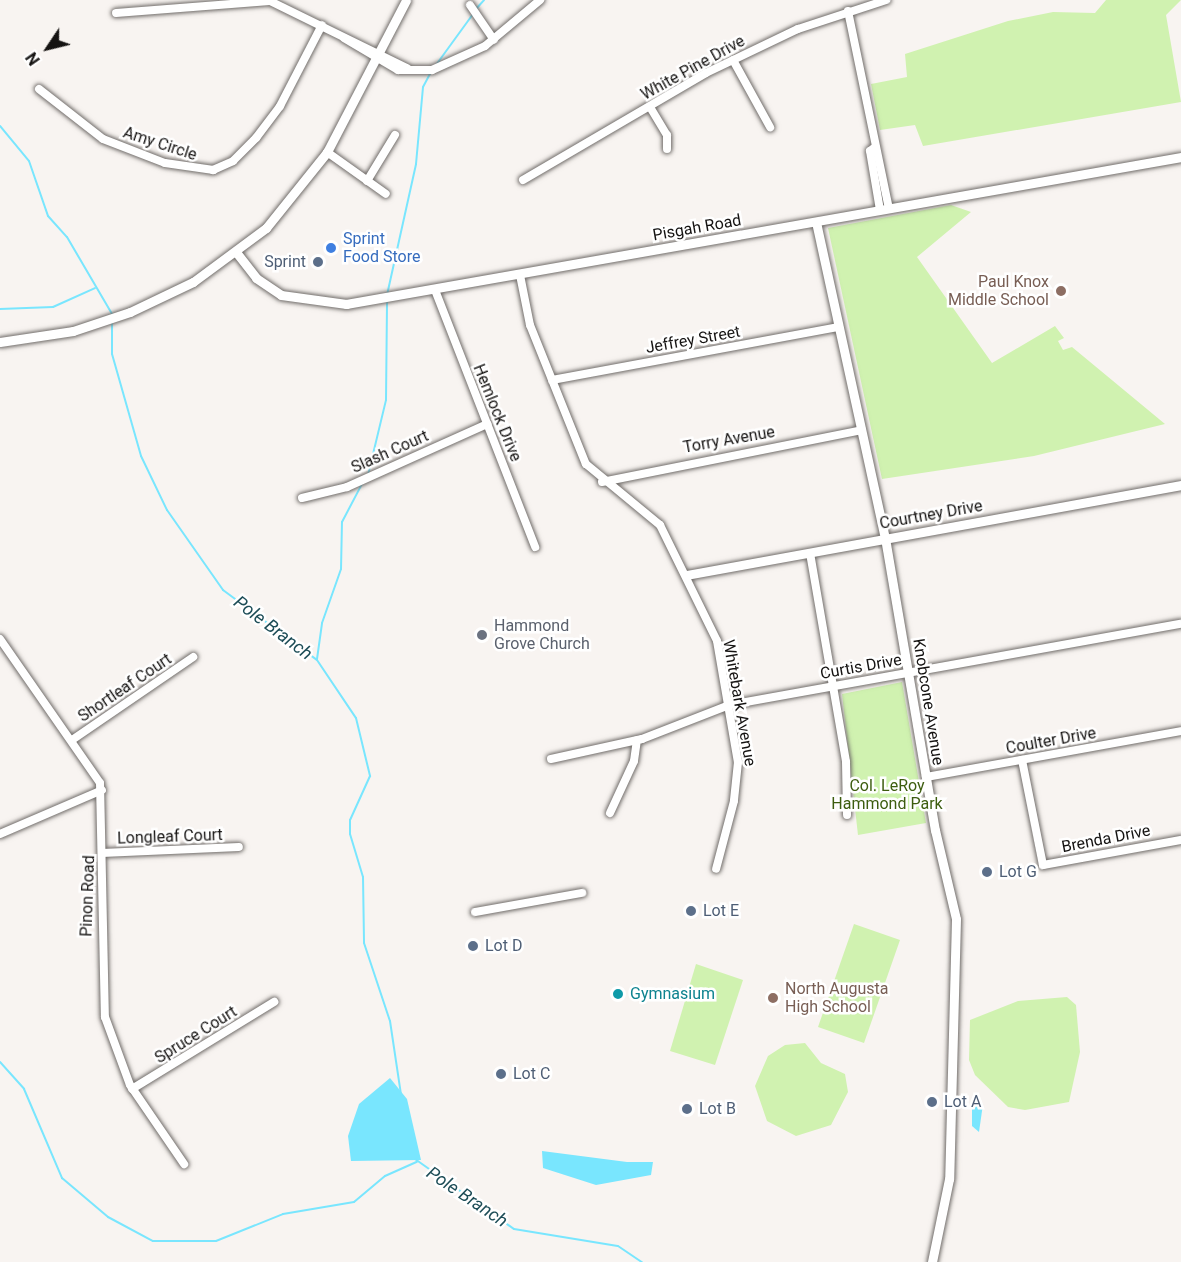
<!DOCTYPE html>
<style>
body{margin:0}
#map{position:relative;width:1181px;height:1262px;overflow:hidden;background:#f8f4f1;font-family:Roboto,sans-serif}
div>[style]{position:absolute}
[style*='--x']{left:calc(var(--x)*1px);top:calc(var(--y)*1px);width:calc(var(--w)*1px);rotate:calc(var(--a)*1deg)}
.green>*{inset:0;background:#d0f2b0}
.water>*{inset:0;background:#79e6fe}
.stream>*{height:2px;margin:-1px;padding:0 1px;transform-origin:1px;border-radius:1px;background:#79e6fe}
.roads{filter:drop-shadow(0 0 2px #716d6a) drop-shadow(0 0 2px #716d6a)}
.minor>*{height:8px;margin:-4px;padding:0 4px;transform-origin:4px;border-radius:4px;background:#fff}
.tertiary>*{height:9px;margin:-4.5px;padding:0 4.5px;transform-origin:4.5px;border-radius:4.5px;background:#fff}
.dots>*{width:16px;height:16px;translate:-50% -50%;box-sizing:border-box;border:3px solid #fff;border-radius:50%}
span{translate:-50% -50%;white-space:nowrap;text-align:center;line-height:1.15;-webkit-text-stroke:5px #fff;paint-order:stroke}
.street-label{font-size:16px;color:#151312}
.shop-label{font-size:16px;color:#366cbe}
.left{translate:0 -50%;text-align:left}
.service-label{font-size:16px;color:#4e5e75}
.right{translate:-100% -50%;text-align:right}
.education-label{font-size:16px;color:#785e54}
.worship-label{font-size:16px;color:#5b616d}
.park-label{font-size:16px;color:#3d5d0f}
.culture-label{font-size:16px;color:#0d838f}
.water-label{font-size:18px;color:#1d4d57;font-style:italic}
.north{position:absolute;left:18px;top:18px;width:60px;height:60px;-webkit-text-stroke:4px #fff;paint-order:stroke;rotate:235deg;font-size:16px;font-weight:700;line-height:24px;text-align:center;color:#151312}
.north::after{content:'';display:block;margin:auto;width:21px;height:27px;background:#151312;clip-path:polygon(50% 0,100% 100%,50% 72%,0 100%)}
</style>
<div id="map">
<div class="green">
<i style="clip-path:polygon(1106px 0,1181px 0,1166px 15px,1181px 102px,923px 146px,915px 125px,880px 130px,871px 84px,907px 77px,905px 54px,1008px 21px,1053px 12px,1095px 13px)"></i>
<i style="clip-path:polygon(951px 205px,971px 212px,917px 257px,992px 363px,1055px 326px,1064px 338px,1058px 341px,1063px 350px,1072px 347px,1165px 424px,1034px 456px,882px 479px,828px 228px)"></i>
<i style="clip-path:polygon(902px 682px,926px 823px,858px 835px,842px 694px)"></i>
<i style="clip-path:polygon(854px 924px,900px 940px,864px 1043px,818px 1027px)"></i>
<i style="clip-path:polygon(696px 964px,743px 980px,715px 1065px,670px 1051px)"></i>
<i style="clip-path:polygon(1067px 997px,1076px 1005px,1080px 1052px,1069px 1102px,1025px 1110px,1008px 1107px,975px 1075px,969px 1060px,970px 1020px,1018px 1001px)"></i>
<i style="clip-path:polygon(805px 1043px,821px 1063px,845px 1074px,848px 1092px,831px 1125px,796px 1136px,767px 1121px,755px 1086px,768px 1056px,785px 1045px)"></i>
</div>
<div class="water">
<i style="clip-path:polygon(390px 1078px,407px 1099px,421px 1160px,351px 1161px,348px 1136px,359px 1104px)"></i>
<i style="clip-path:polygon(972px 1104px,983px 1104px,979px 1132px,972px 1126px)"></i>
<i style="clip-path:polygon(542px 1151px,627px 1162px,653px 1162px,651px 1175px,596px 1185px,543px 1168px)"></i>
</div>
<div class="stream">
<i style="--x:476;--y:9;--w:12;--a:-48"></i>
<i style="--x:436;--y:65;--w:63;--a:-54"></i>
<i style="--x:0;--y:126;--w:45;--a:50.4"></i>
<i style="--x:29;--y:161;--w:58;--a:70.9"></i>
<i style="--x:48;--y:216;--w:28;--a:48"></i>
<i style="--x:67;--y:237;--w:89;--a:59.7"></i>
<i style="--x:387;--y:295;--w:134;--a:-77.5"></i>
<i style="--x:416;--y:164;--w:77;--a:-84.8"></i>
<i style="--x:423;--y:87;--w:17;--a:-62"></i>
<i style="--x:0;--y:309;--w:53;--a:-2.2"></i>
<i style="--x:53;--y:307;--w:46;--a:-24.3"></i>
<i style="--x:112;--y:320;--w:34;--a:90"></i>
<i style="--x:112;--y:354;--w:106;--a:74.1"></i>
<i style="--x:141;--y:456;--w:60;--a:64.3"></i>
<i style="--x:167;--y:510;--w:98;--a:55"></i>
<i style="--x:223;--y:590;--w:117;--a:36.7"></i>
<i style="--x:317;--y:660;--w:70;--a:56.1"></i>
<i style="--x:356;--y:718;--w:60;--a:76.4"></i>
<i style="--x:370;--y:776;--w:48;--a:114.4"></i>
<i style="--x:350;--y:820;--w:14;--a:90"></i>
<i style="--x:350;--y:834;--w:45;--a:73.2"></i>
<i style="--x:363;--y:877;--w:66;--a:89.1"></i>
<i style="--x:364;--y:943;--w:82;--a:71.6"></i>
<i style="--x:390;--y:1021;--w:75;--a:81.5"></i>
<i style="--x:368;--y:475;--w:77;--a:-76.5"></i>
<i style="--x:386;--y:400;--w:100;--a:-89.4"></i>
<i style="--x:317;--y:659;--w:36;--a:-82"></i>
<i style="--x:322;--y:623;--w:57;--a:-70.6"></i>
<i style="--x:341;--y:569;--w:47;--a:-88.8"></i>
<i style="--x:342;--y:522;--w:45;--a:-62.3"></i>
<i style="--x:0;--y:1062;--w:36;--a:48"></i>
<i style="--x:24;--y:1089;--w:97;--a:66.9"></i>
<i style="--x:62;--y:1178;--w:60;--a:40.3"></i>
<i style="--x:108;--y:1217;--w:51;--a:28.1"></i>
<i style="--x:153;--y:1241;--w:63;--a:0"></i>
<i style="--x:216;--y:1241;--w:72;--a:-21.9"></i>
<i style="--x:283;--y:1214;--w:72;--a:-9.6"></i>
<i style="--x:354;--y:1202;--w:40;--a:-40"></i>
<i style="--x:385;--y:1176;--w:35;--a:-24"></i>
<i style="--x:415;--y:1159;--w:121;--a:35.3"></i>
<i style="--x:514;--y:1229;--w:105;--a:9.3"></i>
<i style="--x:618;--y:1246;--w:29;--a:34"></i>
</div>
<div class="roads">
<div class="minor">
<i style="--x:470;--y:5;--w:42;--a:55.6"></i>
<i style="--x:848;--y:11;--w:202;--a:78.3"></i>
<i style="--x:116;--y:13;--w:154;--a:-4.5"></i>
<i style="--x:270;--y:1;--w:153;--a:26.1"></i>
<i style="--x:344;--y:38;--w:63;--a:30.7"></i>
<i style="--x:398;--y:70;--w:34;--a:0"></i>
<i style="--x:432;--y:70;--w:58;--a:-24.4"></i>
<i style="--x:485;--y:46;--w:72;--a:-39.9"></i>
<i style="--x:733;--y:60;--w:77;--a:61.1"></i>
<i style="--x:39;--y:89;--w:81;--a:38"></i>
<i style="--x:103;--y:139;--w:66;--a:21.2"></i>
<i style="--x:165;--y:163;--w:49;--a:8.3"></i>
<i style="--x:213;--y:170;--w:22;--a:-24"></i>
<i style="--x:233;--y:161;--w:33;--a:-45"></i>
<i style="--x:256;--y:138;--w:40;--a:-53"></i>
<i style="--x:280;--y:106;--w:91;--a:-62.6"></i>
<i style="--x:650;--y:107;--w:33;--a:59"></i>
<i style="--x:667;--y:135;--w:14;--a:90"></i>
<i style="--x:874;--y:148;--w:5;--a:143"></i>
<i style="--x:870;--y:151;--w:60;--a:80.4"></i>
<i style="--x:327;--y:152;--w:72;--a:35.4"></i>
<i style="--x:523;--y:180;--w:212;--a:-30.3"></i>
<i style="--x:706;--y:73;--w:102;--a:-25.6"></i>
<i style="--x:798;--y:29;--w:93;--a:-18.2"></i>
<i style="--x:367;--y:181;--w:54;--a:-58.7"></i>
<i style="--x:520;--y:275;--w:51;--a:78.7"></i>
<i style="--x:530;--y:325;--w:150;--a:68.1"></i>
<i style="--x:586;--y:464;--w:96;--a:39.5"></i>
<i style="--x:660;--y:525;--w:129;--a:63.8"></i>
<i style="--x:717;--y:641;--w:123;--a:80.2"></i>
<i style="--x:738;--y:762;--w:39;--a:96"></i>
<i style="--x:734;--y:801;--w:70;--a:104.8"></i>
<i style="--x:435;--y:290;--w:276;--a:68.7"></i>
<i style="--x:552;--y:380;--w:292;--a:-10.5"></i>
<i style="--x:602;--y:482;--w:265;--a:-11.3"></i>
<i style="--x:302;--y:498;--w:46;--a:-13.7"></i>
<i style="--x:347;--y:487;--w:154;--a:-24.2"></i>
<i style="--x:810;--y:553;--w:212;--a:80.2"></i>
<i style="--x:846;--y:762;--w:53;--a:88.9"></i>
<i style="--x:0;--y:639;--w:175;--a:55.2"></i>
<i style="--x:100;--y:783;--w:234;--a:88.8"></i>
<i style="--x:105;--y:1017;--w:72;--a:69.8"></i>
<i style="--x:130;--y:1085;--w:96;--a:55.6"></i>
<i style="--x:72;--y:740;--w:147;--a:-34.4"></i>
<i style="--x:551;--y:759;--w:93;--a:-12.4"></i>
<i style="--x:642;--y:739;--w:93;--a:-21.3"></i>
<i style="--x:729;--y:705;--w:459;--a:-10.2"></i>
<i style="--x:1022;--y:760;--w:107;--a:78.7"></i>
<i style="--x:1043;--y:865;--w:140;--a:-10.3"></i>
<i style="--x:926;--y:777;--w:259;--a:-10.2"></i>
<i style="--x:610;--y:813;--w:57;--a:-65.2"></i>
<i style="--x:634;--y:761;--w:21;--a:-82"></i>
<i style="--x:0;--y:834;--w:111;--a:-23.3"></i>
<i style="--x:102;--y:853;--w:137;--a:-2.5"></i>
<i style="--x:475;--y:912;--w:109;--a:-10.1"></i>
<i style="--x:132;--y:1089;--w:167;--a:-31.5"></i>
</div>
<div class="tertiary">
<i style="--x:816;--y:222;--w:323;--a:77.7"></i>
<i style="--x:885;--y:538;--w:296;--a:80.3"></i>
<i style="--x:935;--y:830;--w:91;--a:76.7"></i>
<i style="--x:956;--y:919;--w:260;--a:91.5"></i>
<i style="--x:949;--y:1179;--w:85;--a:101.6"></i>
<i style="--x:236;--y:252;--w:33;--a:52"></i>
<i style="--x:256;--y:278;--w:30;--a:34"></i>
<i style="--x:281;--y:295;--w:66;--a:7.9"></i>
<i style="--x:346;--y:304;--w:848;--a:-9.98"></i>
<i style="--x:0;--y:342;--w:74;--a:-8.6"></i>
<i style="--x:73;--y:331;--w:60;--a:-18.4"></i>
<i style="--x:130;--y:312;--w:70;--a:-25.5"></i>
<i style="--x:193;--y:282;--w:91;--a:-36.5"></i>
<i style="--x:266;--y:228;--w:97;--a:-51.2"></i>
<i style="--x:327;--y:152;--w:171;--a:-62.5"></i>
<i style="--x:686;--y:575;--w:503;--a:-10.3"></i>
</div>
</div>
<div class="dots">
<i style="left:331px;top:248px;background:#3f7fe0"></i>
<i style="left:318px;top:262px;background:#5c6f8a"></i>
<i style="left:1061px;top:291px;background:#8d6e63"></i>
<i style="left:482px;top:635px;background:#6b7280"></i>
<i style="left:987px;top:872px;background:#5c6f8a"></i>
<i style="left:691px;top:911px;background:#5c6f8a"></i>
<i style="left:473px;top:946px;background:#5c6f8a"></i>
<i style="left:618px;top:994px;background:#0f9aa8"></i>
<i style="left:773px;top:998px;background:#8d6e63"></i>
<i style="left:501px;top:1074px;background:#5c6f8a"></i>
<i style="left:932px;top:1102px;background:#5c6f8a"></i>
<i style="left:687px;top:1109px;background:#5c6f8a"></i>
</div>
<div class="street-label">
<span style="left:693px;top:68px;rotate:-29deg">White Pine Drive</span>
<span style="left:160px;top:144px;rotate:18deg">Amy Circle</span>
<span style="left:697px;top:228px;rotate:-10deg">Pisgah Road</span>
<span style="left:693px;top:340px;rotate:-10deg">Jeffrey Street</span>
<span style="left:497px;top:413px;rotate:68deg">Hemlock Drive</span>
<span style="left:729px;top:440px;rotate:-10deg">Torry Avenue</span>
<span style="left:390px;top:452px;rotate:-24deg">Slash Court</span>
<span style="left:931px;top:515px;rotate:-10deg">Courtney Drive</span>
<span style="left:861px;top:667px;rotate:-10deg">Curtis Drive</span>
<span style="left:125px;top:688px;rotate:-34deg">Shortleaf Court</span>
<span style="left:928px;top:702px;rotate:81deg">Knobcone Avenue</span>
<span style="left:739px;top:703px;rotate:80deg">Whitebark Avenue</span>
<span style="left:1051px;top:741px;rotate:-10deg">Coulter Drive</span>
<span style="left:170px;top:837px;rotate:-2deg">Longleaf Court</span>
<span style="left:1106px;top:839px;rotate:-11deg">Brenda Drive</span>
<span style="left:88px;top:896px;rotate:-88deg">Pinon Road</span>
<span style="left:196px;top:1035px;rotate:-32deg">Spruce Court</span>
</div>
<div class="shop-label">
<span class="left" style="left:343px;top:248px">Sprint<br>Food Store</span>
</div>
<div class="service-label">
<span class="right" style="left:306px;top:262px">Sprint</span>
<span class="left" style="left:999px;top:872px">Lot G</span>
<span class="left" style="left:703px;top:911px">Lot E</span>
<span class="left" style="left:485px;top:946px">Lot D</span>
<span class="left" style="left:513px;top:1074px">Lot C</span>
<span class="left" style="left:944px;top:1102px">Lot A</span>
<span class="left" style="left:699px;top:1109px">Lot B</span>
</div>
<div class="education-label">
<span class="right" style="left:1049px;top:291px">Paul Knox<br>Middle School</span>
<span class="left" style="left:785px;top:998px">North Augusta<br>High School</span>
</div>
<div class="worship-label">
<span class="left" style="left:494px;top:635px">Hammond<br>Grove Church</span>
</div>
<div class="park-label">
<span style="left:887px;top:795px">Col. LeRoy<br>Hammond Park</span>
</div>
<div class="culture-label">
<span class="left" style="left:630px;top:994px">Gymnasium</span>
</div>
<div class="water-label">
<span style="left:273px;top:628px;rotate:37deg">Pole Branch</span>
<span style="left:467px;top:1197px;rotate:34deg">Pole Branch</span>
</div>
<div class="north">N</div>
</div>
